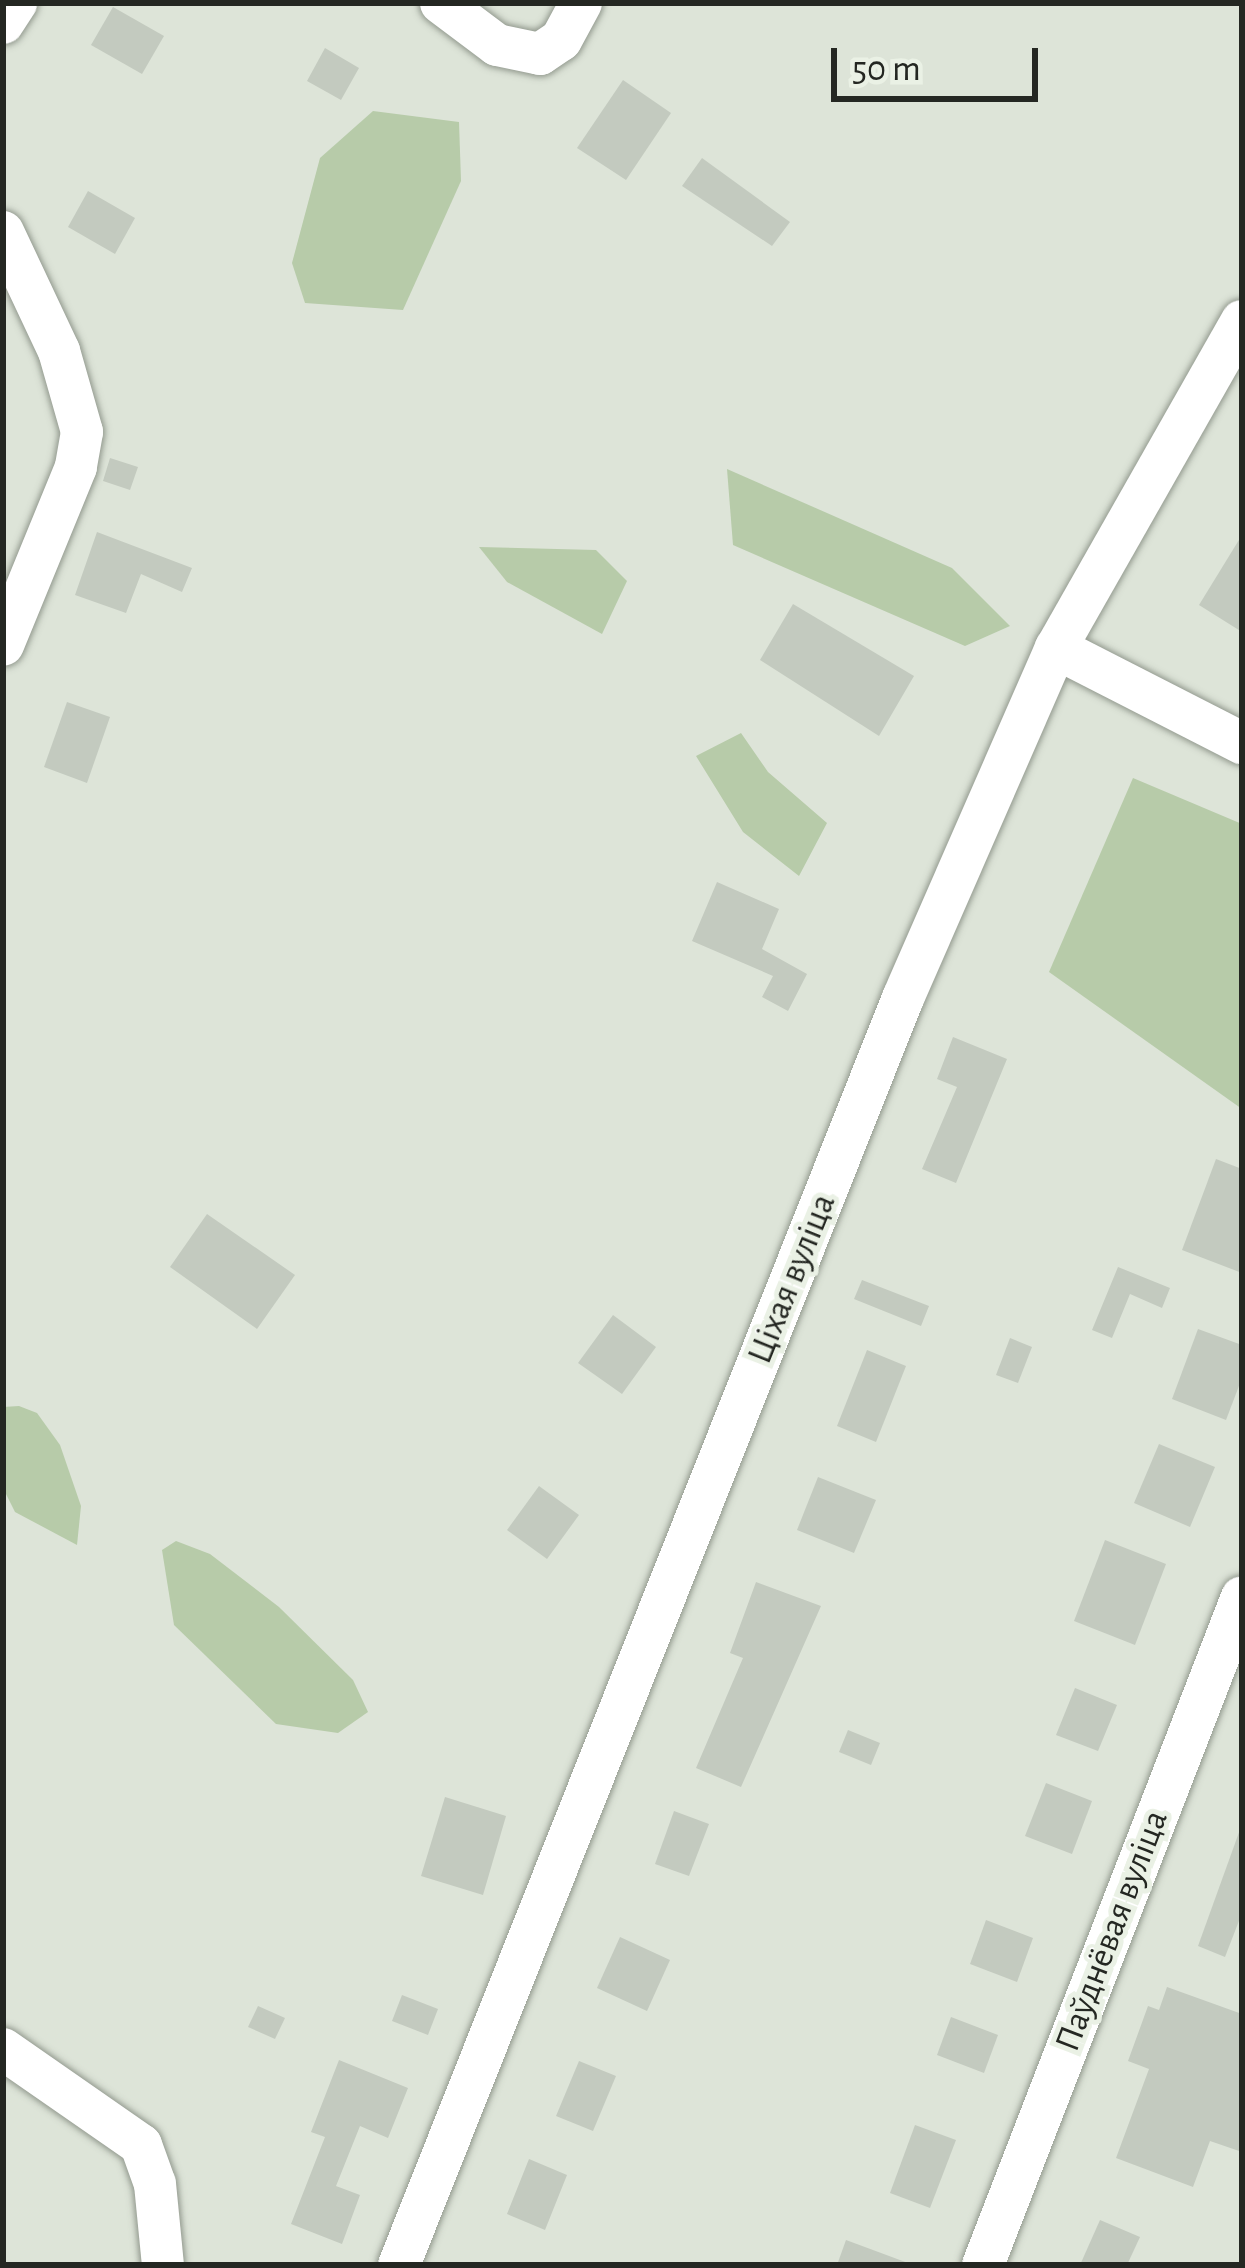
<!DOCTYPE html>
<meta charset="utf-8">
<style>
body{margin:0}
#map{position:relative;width:1245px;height:2268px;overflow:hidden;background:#dde4d8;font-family:"Alegreya Sans",sans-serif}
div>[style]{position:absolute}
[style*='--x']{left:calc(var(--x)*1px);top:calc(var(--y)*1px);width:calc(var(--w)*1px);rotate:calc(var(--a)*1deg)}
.green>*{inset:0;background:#b7cba9}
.building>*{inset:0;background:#c3cabf}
.roads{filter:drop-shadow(0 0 3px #939a8f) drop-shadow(0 0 3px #939a8f)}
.minor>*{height:42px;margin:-21px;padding:0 21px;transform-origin:21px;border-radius:21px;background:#fff}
span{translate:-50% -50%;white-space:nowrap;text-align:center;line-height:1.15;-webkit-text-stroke:10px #eaf1e5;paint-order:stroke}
.street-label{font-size:36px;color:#242722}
.frame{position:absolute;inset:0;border:6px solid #242722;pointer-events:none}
.scale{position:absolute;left:831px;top:48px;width:207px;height:54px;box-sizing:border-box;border:6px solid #242722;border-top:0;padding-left:15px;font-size:36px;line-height:42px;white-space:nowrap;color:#242722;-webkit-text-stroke:9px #eaf1e5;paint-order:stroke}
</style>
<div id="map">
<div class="green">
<i style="clip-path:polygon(373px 111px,459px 122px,461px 181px,403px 310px,305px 303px,292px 263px,320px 158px)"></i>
<i style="clip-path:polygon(727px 469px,952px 568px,1010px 626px,965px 646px,733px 545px)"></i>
<i style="clip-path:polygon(479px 547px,596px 550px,627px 581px,602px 634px,507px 582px)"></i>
<i style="clip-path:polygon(741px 733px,768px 772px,827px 823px,799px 876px,743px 832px,696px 756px)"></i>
<i style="clip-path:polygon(1133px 778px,1242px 824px,1242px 1109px,1049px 972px)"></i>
<i style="clip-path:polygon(19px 1406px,37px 1413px,60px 1445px,81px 1506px,77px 1545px,15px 1512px,3px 1488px,3px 1407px)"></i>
<i style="clip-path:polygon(176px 1541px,210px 1554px,279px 1607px,353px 1680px,368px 1712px,338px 1733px,276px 1724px,174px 1625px,162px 1550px)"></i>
</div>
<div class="building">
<i style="clip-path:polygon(113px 7px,164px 36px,142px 74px,91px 45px)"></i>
<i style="clip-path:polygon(325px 48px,359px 68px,341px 100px,307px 81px)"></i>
<i style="clip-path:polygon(623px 80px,671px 113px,626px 180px,577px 148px)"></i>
<i style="clip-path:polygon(702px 158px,790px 222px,772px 246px,682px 186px)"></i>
<i style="clip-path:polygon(88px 191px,135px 218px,115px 254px,68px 227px)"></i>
<i style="clip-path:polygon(110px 458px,138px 467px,130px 490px,103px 481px)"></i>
<i style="clip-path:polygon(97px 532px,192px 568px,182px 592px,141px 574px,126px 613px,75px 595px)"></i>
<i style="clip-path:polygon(1242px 535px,1242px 632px,1199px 605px)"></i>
<i style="clip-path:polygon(793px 604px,914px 676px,879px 736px,760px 660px)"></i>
<i style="clip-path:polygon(67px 702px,110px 717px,87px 783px,44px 767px)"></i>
<i style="clip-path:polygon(717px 882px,779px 909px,762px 949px,807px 974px,788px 1011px,762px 997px,773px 976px,692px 941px)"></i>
<i style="clip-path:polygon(953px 1037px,1007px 1059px,956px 1183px,922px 1169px,957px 1087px,937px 1079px)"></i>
<i style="clip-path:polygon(1216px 1159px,1242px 1169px,1242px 1273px,1182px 1250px)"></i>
<i style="clip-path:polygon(207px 1214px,295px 1275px,257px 1329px,170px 1267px)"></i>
<i style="clip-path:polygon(1118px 1267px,1170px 1288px,1162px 1308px,1130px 1294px,1112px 1338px,1092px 1330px)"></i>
<i style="clip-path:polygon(862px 1280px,929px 1306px,921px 1326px,854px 1299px)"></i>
<i style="clip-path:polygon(613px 1315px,656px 1347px,622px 1394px,578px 1363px)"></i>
<i style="clip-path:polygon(1198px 1329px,1242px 1345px,1242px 1378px,1226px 1420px,1172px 1399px)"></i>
<i style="clip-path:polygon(1010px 1338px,1032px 1347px,1018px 1383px,996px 1375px)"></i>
<i style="clip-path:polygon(867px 1350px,906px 1366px,876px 1442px,837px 1426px)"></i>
<i style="clip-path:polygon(1159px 1444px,1215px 1467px,1190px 1527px,1134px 1503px)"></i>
<i style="clip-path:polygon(818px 1477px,876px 1500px,854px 1553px,797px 1530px)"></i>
<i style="clip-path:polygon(539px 1486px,579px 1515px,547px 1559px,507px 1530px)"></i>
<i style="clip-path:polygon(1105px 1540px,1166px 1564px,1135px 1645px,1074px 1621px)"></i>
<i style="clip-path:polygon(756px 1582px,821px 1606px,741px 1787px,696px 1768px,743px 1658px,730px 1653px)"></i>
<i style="clip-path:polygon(1075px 1688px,1117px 1705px,1098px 1751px,1056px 1735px)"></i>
<i style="clip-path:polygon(848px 1730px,880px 1743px,871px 1765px,839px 1752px)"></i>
<i style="clip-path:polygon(1046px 1783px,1092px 1801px,1072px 1854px,1025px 1836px)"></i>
<i style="clip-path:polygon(445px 1797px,506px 1816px,483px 1895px,421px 1876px)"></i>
<i style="clip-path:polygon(674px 1811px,709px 1824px,689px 1876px,655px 1864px)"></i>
<i style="clip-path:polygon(1242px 1824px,1242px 1913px,1225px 1957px,1198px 1946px)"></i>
<i style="clip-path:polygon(986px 1920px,1033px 1938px,1017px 1982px,970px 1964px)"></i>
<i style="clip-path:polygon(620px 1937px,670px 1960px,647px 2011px,597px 1988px)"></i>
<i style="clip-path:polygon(1167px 1987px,1242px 2014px,1242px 2152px,1210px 2141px,1193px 2187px,1116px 2158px,1149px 2069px,1128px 2061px,1148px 2006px,1159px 2010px)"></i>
<i style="clip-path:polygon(402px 1995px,438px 2009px,428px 2035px,392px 2021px)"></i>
<i style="clip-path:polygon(258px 2006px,285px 2018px,275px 2039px,248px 2027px)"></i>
<i style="clip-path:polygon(951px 2017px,998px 2035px,984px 2073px,937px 2055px)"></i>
<i style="clip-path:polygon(339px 2060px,408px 2088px,388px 2138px,360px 2126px,336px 2186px,360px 2195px,342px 2244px,291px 2224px,325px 2137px,311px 2132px)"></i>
<i style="clip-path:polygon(579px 2061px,616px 2076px,593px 2131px,556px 2116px)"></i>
<i style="clip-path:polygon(915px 2125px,956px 2140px,930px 2208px,890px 2193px)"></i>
<i style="clip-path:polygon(529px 2159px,567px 2175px,545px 2230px,507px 2214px)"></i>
<i style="clip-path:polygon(1100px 2220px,1140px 2237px,1127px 2265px,1080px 2265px)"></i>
<i style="clip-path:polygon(846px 2240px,908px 2263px,908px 2265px,837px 2265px)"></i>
</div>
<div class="roads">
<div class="minor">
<i style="--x:441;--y:3;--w:70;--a:36.9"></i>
<i style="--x:497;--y:45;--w:44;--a:11.8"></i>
<i style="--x:540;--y:54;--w:25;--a:-34"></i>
<i style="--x:561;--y:40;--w:42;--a:-61.6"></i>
<i style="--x:3;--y:23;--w:24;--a:-57"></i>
<i style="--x:3;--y:232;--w:132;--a:64.8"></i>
<i style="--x:59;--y:351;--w:84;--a:74.1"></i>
<i style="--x:82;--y:432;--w:36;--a:100"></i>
<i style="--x:76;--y:467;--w:192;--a:112.3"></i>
<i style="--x:1056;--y:648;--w:209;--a:27.1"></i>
<i style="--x:3;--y:2049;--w:168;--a:34.8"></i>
<i style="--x:141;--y:2145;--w:41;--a:70.3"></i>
<i style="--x:155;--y:2184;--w:81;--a:84.4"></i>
<i style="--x:399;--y:2265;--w:1364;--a:-68.31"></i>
<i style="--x:903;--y:998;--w:382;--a:-66.4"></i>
<i style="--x:1056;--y:648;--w:376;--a:-60.4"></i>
<i style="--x:983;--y:2265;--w:716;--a:-68.81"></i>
</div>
</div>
<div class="street-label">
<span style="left:792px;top:1279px;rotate:-68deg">Ціхая вуліца</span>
<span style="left:1112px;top:1931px;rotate:-69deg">Паўднёвая вуліца</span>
</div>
<div class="frame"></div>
<div class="scale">50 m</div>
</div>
